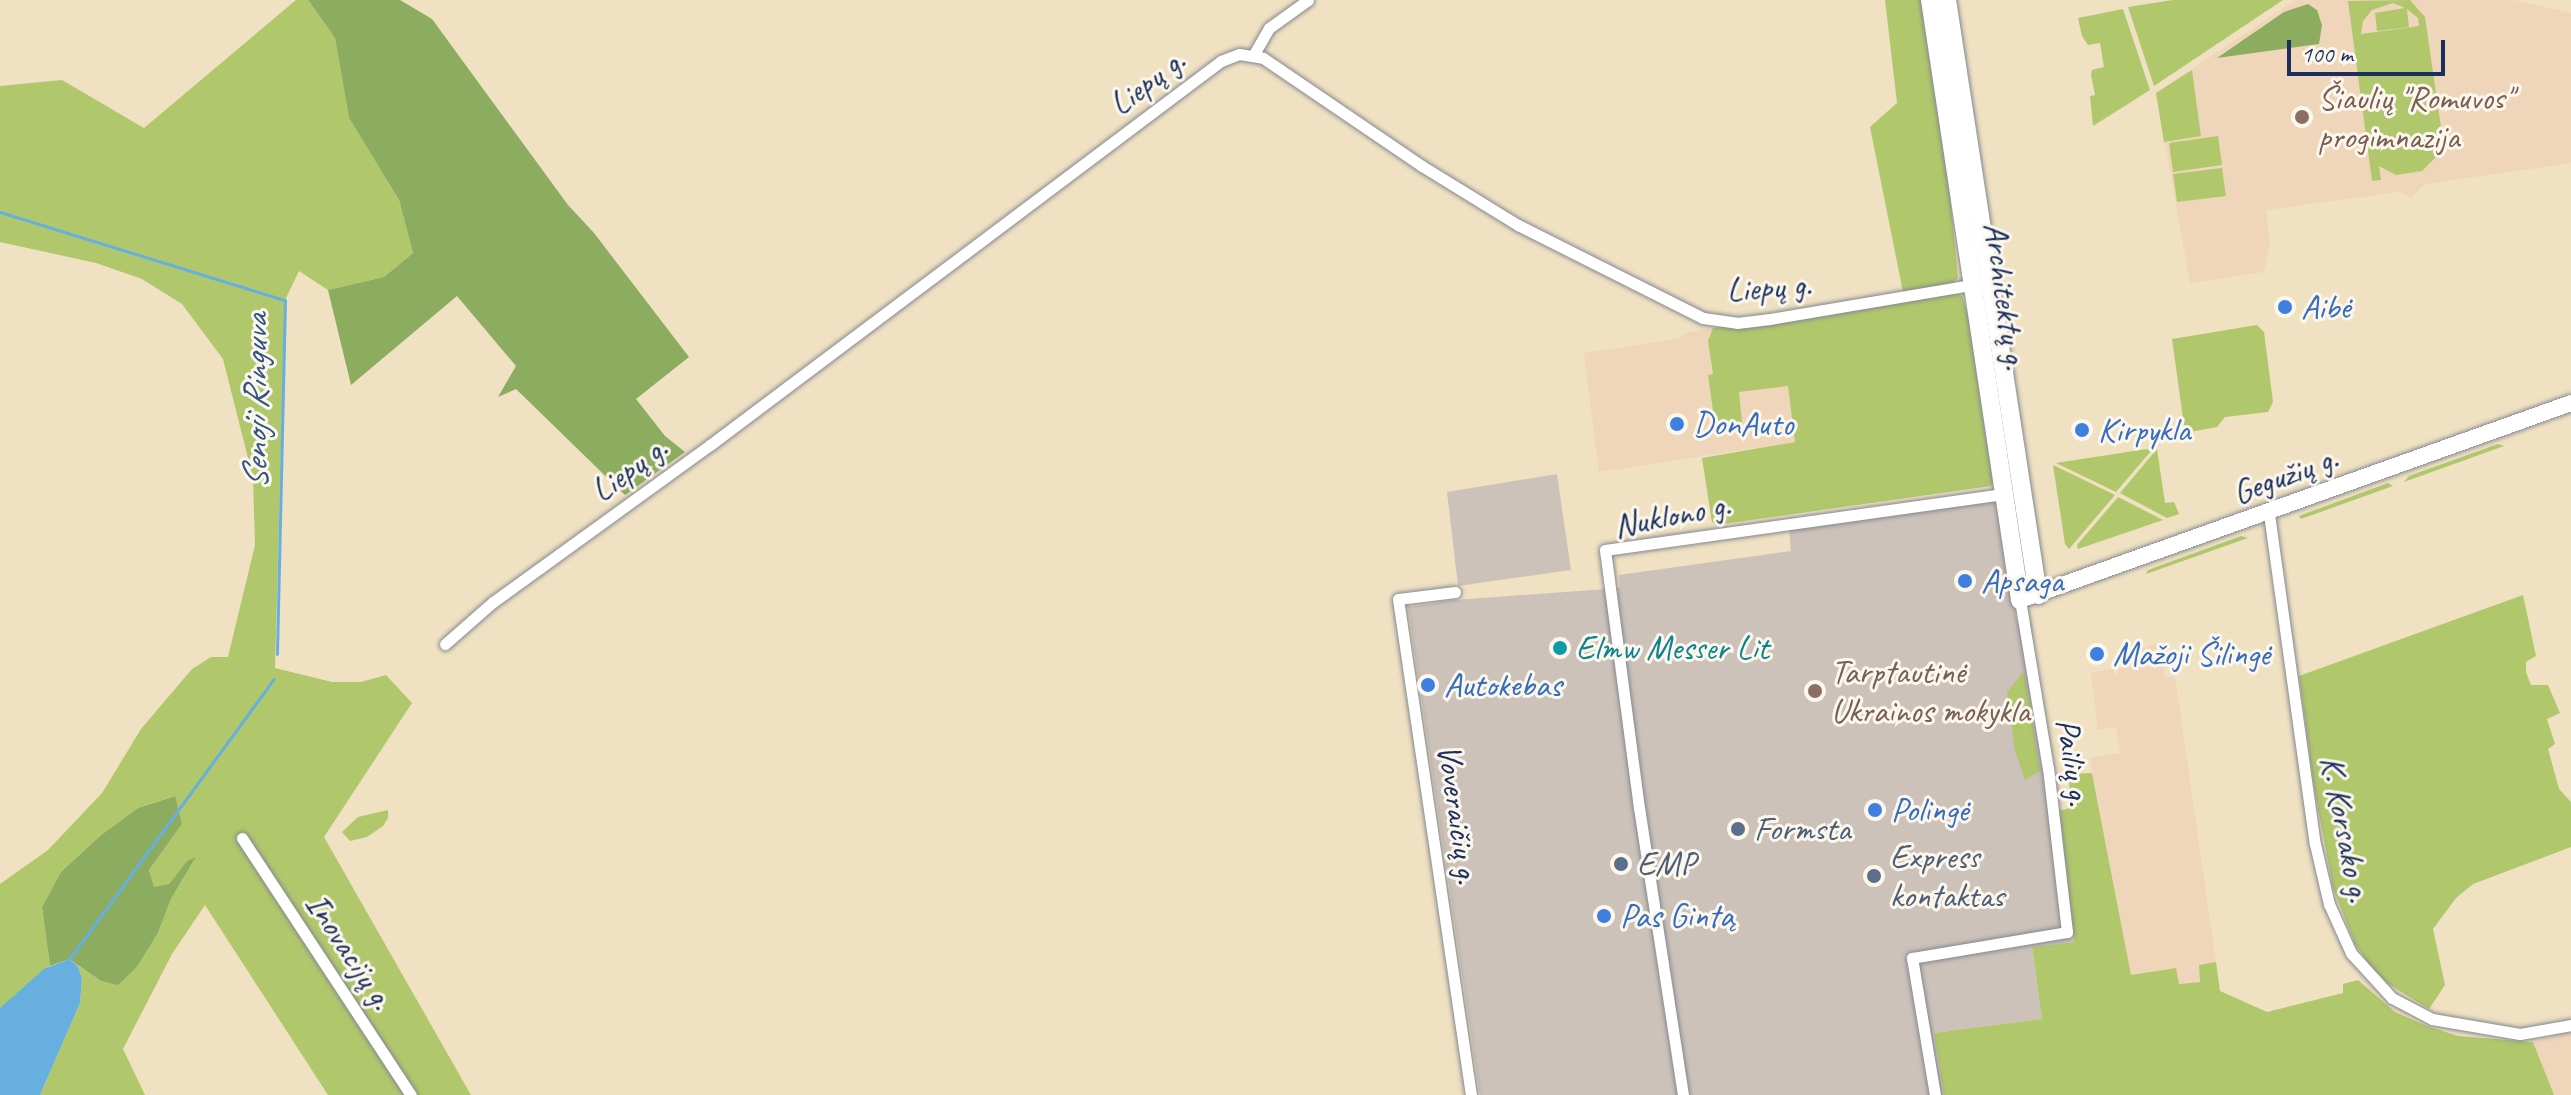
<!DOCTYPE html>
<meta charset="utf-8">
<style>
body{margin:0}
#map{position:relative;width:2571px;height:1095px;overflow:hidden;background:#efe1c2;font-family:Caveat,sans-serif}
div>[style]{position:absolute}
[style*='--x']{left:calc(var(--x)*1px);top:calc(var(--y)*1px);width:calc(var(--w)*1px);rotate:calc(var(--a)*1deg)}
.built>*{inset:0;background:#efd6bb}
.industrial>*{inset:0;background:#cdc2b9}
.green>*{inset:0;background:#b1c76c}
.forest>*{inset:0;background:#8cac60}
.water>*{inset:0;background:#67afde}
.stream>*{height:3px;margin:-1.5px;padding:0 1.5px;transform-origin:1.5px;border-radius:1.5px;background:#67afde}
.roads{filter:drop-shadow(0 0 2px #858890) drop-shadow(0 0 2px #858890)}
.minor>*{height:11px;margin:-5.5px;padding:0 5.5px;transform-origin:5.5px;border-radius:5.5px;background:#fff}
.secondary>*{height:16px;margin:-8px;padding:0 8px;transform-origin:8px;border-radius:8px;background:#fff}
.primary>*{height:18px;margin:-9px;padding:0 9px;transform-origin:9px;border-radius:9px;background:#fff}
.dots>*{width:22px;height:22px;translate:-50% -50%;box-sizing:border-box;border:4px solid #fbf7ec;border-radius:50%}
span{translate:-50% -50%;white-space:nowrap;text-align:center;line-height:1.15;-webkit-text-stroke:6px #fbf7ec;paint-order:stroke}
.street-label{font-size:34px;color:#1b2f5e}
.education-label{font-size:34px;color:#785e54}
.left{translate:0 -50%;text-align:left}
.shop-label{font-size:34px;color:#366cbe}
.culture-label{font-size:34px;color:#0d838f}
.service-label{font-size:34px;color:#4e5e75}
.water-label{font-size:36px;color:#325584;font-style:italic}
.scale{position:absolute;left:2287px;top:40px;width:158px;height:36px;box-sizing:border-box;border:4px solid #1b2f5e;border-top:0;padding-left:10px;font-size:24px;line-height:28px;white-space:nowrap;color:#1b2f5e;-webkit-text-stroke:6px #fbf7ec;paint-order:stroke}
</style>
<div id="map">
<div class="built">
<i style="clip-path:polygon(2295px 0,2514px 0,2571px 13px,2571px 163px,2425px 184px,2411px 198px,2399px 192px,2266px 210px,2270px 245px,2264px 272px,2190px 283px,2156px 93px)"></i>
<i style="clip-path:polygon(1713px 328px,1708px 341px,1713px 374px,1709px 375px,1739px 392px,1788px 386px,1795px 442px,1599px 472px,1584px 353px,1677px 339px,1689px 332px)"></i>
<i style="clip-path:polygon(2159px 643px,2165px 677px,2175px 676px,2216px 962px,2199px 965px,2201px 981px,2178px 984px,2175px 968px,2131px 975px,2090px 758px,2120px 753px,2116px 727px,2098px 730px,2091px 673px,2112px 669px,2117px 677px,2118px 669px,2134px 665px,2141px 649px)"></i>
<i style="clip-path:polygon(2571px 1032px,2571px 1095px,2554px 1095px,2533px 1042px)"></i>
</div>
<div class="industrial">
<i style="clip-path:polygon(1557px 474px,1571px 570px,1458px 586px,1447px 492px)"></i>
<i style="clip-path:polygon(1988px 499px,1998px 506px,2001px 514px,2017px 623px,2032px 623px,2033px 654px,2058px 811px,2074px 942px,2032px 947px,2042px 1019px,1934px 1033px,1944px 1095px,1480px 1095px,1408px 607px,1454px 600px,1620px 588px,1619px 575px,1791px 551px,1789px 529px)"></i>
</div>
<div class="green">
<i style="clip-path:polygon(296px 0,308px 0,335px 38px,349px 118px,399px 200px,413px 253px,384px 277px,328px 290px,299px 271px,285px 300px,275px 668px,332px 682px,361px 682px,386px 675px,412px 703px,324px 837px,471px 1095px,328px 1095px,205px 905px,172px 954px,123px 1049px,145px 1095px,40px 1095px,80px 1003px,82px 978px,77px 965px,101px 981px,118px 984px,137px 967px,158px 933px,171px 899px,195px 859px,187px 861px,169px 884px,154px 888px,149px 870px,182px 824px,174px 796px,138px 808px,101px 835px,61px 872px,42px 907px,50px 966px,0 1008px,0 884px,48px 850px,102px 793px,141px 729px,192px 669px,211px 657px,228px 657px,255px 545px,253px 478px,223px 359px,182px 304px,142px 279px,96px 263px,0 242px,0 86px,62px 80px,144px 128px)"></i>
<i style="clip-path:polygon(1885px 0,1921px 0,1948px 174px,1958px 278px,1953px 284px,1903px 292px,1870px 127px,1897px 103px)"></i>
<i style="clip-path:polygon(2173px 0,2283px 0,2154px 86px,2128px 7px)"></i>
<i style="clip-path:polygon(evenodd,2410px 0,2425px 17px,2443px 141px,2440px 153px,2422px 171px,2396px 175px,2379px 166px,2381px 180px,2372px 181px,2348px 1px,2410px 0,2393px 3px,2405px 8px,2375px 13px,2377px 31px,2409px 27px,2407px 9px,2418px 18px,2419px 26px,2361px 34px,2363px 21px,2372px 10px,2393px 3px)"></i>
<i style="clip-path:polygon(2123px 9px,2150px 90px,2093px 126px,2090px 96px,2095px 95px,2091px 75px,2092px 70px,2104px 67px,2100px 43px,2088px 45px,2082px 36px,2078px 18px)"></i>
<i style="clip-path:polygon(2192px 70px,2201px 136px,2164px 142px,2156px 93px)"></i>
<i style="clip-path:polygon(2218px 136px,2222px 165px,2173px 172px,2169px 143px)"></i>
<i style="clip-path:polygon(2222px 168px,2226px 196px,2177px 202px,2173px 174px)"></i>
<i style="clip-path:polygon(1954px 292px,1962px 296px,1971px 325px,1994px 481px,1991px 486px,1716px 525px,1712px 522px,1702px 458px,1795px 442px,1788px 386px,1739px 392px,1742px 422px,1715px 425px,1708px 375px,1713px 374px,1708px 341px,1713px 328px,1884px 306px)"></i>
<i style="clip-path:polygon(2257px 325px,2264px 332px,2273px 402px,2268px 412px,2225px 417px,2217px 427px,2185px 433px,2172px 339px)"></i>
<i style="clip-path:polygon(2498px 444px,2504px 446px,2404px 482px,2409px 476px)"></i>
<i style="clip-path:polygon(2147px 449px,2151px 451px,2116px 492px,2056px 463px)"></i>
<i style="clip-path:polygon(2157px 449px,2165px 503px,2174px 502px,2179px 514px,2167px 518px,2120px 493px)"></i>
<i style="clip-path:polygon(2053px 465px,2115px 495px,2069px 549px,2065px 544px)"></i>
<i style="clip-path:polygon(2388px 483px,2393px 486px,2301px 519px,2299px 516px)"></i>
<i style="clip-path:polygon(2118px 497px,2163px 520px,2078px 549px,2077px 545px)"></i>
<i style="clip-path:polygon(2241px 536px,2248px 538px,2146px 574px,2148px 570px)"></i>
<i style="clip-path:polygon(2523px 595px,2536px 656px,2526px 662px,2526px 672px,2531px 685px,2548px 685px,2560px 713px,2547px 719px,2555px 744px,2548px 749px,2559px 789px,2571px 802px,2571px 847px,2473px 884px,2456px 898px,2433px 929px,2445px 985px,2429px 1009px,2387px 983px,2369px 964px,2355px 944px,2333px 888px,2314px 787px,2299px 676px)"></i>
<i style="clip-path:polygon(2022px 673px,2025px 674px,2040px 771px,2025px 780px,2015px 751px,2007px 692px)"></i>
<i style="clip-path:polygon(2092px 773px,2131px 975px,2176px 968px,2179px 984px,2200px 982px,2199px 965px,2216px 962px,2220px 991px,2267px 1012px,2343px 993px,2343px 984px,2358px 980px,2395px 1012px,2427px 1026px,2458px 1036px,2533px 1042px,2554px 1095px,1944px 1095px,1934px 1033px,2042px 1019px,2032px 947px,2074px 942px,2058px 811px,2070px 808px,2069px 774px)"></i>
<i style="clip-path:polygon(388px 810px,388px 818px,383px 826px,367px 837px,350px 841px,342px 832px,358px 817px)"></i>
</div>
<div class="forest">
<i style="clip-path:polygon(308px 0,400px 0,432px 19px,568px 205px,594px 233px,689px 357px,636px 399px,665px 436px,685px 452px,625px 495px,516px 389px,498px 397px,516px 366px,457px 296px,351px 385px,328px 290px,384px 277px,413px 253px,399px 200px,349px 118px,335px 38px)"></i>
<i style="clip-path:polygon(2308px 4px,2317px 10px,2322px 25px,2319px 44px,2217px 58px,2284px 12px)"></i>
<i style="clip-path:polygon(175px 796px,182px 824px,149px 870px,154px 887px,169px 884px,187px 861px,196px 857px,171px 899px,158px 933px,137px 967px,118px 985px,101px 981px,69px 959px,50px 966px,42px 907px,61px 872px,101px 835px,138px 808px)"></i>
</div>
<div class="water">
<i style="clip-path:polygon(69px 959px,77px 965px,82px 978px,80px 1003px,40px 1095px,0 1095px,0 1008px,44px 969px)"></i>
</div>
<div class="stream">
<i style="--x:0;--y:212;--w:298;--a:17.2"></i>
<i style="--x:285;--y:300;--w:354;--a:91.3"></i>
<i style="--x:68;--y:961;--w:349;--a:-53.9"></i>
</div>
<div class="roads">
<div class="minor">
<i style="--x:1254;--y:54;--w:30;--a:-60"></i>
<i style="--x:1269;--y:28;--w:48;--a:-35.7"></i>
<i style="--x:2269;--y:514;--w:333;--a:82.1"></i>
<i style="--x:2315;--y:844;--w:62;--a:76.9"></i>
<i style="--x:2329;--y:904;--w:54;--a:65.8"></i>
<i style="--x:2351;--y:953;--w:61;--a:47.7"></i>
<i style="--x:2392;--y:998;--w:45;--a:27.7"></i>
<i style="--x:2432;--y:1019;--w:89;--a:9.7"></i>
<i style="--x:2520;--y:1034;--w:52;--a:-10"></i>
<i style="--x:1455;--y:592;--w:57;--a:173"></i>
<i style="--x:1398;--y:599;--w:501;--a:81.63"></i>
<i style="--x:445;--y:644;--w:64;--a:-41.2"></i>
<i style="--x:493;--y:602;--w:268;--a:-35.9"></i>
<i style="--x:710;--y:445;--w:639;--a:-36.92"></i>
<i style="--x:1221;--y:61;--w:19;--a:-21"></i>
<i style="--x:1239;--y:54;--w:24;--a:9"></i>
<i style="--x:1263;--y:58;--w:192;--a:34.2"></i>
<i style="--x:1422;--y:166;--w:113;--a:31.6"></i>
<i style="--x:1518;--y:225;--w:207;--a:26.7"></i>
<i style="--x:1703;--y:318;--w:34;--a:8"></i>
<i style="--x:1737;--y:323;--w:33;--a:-7"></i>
<i style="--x:1770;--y:319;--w:205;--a:-9.6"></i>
<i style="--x:242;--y:838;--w:308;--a:56.7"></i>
<i style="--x:1683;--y:1095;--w:290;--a:-98.7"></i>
<i style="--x:1639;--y:808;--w:260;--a:-97.5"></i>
<i style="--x:1605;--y:550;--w:402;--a:-8"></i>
<i style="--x:1935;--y:1095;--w:139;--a:-99.5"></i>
<i style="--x:1912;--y:958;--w:157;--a:-9.5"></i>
<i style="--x:2067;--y:932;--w:164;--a:-96.6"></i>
<i style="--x:2048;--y:769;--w:171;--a:-99.4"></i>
</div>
<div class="secondary">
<i style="--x:2020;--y:600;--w:585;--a:-19.67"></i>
</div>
<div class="primary">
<i style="--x:1930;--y:0;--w:607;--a:81.47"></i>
<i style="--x:1947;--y:0;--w:602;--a:81.3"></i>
</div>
</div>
<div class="dots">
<i style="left:2302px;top:117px;background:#8d6e63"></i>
<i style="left:2285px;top:307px;background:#3f7fe0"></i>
<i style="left:1677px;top:424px;background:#3f7fe0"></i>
<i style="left:2082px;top:430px;background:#3f7fe0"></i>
<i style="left:1965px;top:581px;background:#3f7fe0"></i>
<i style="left:1560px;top:648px;background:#0f9aa8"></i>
<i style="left:2097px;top:654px;background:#3f7fe0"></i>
<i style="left:1428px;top:685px;background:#3f7fe0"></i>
<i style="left:1815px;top:691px;background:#8d6e63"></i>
<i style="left:1875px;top:810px;background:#3f7fe0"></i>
<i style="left:1738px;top:829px;background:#5c6f8a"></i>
<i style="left:1621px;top:864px;background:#5c6f8a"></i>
<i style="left:1874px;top:876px;background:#5c6f8a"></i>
<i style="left:1604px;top:916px;background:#3f7fe0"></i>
</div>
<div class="street-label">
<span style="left:1147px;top:82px;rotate:-37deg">Liepų g.</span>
<span style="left:1769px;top:287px;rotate:-4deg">Liepų g.</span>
<span style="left:2006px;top:296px;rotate:82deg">Architektų g.</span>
<span style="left:629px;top:469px;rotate:-36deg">Liepų g.</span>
<span style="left:2285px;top:475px;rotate:-20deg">Gegužių g.</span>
<span style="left:1672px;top:515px;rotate:-11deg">Nuklono g.</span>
<span style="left:2074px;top:762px;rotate:82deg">Pailių g.</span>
<span style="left:1459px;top:814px;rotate:82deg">Voveraičių g.</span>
<span style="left:2346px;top:829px;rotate:79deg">K. Korsako g.</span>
<span style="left:350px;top:951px;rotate:57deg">Inovacijų g.</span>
</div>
<div class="education-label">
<span class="left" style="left:2318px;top:117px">Šiaulių "Romuvos"<br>progimnazija</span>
<span class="left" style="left:1831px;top:691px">Tarptautinė<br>Ukrainos mokykla</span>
</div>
<div class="shop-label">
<span class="left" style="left:2301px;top:307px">Aibė</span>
<span class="left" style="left:1693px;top:424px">DonAuto</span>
<span class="left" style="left:2098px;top:430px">Kirpykla</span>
<span class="left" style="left:1981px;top:581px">Apsaga</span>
<span class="left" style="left:2113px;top:654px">Mažoji Šilingė</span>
<span class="left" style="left:1444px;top:685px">Autokebas</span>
<span class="left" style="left:1891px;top:810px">Polingė</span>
<span class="left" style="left:1620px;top:916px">Pas Gintą</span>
</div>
<div class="culture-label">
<span class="left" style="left:1576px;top:648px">Elmw Messer Lit</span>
</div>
<div class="service-label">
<span class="left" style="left:1754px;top:829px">Formsta</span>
<span class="left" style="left:1890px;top:876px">Express<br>kontaktas</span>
<span class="left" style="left:1637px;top:864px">EMP</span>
</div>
<div class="water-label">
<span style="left:256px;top:402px;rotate:-90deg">Senoji Ringuva</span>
</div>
<div class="scale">100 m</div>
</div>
